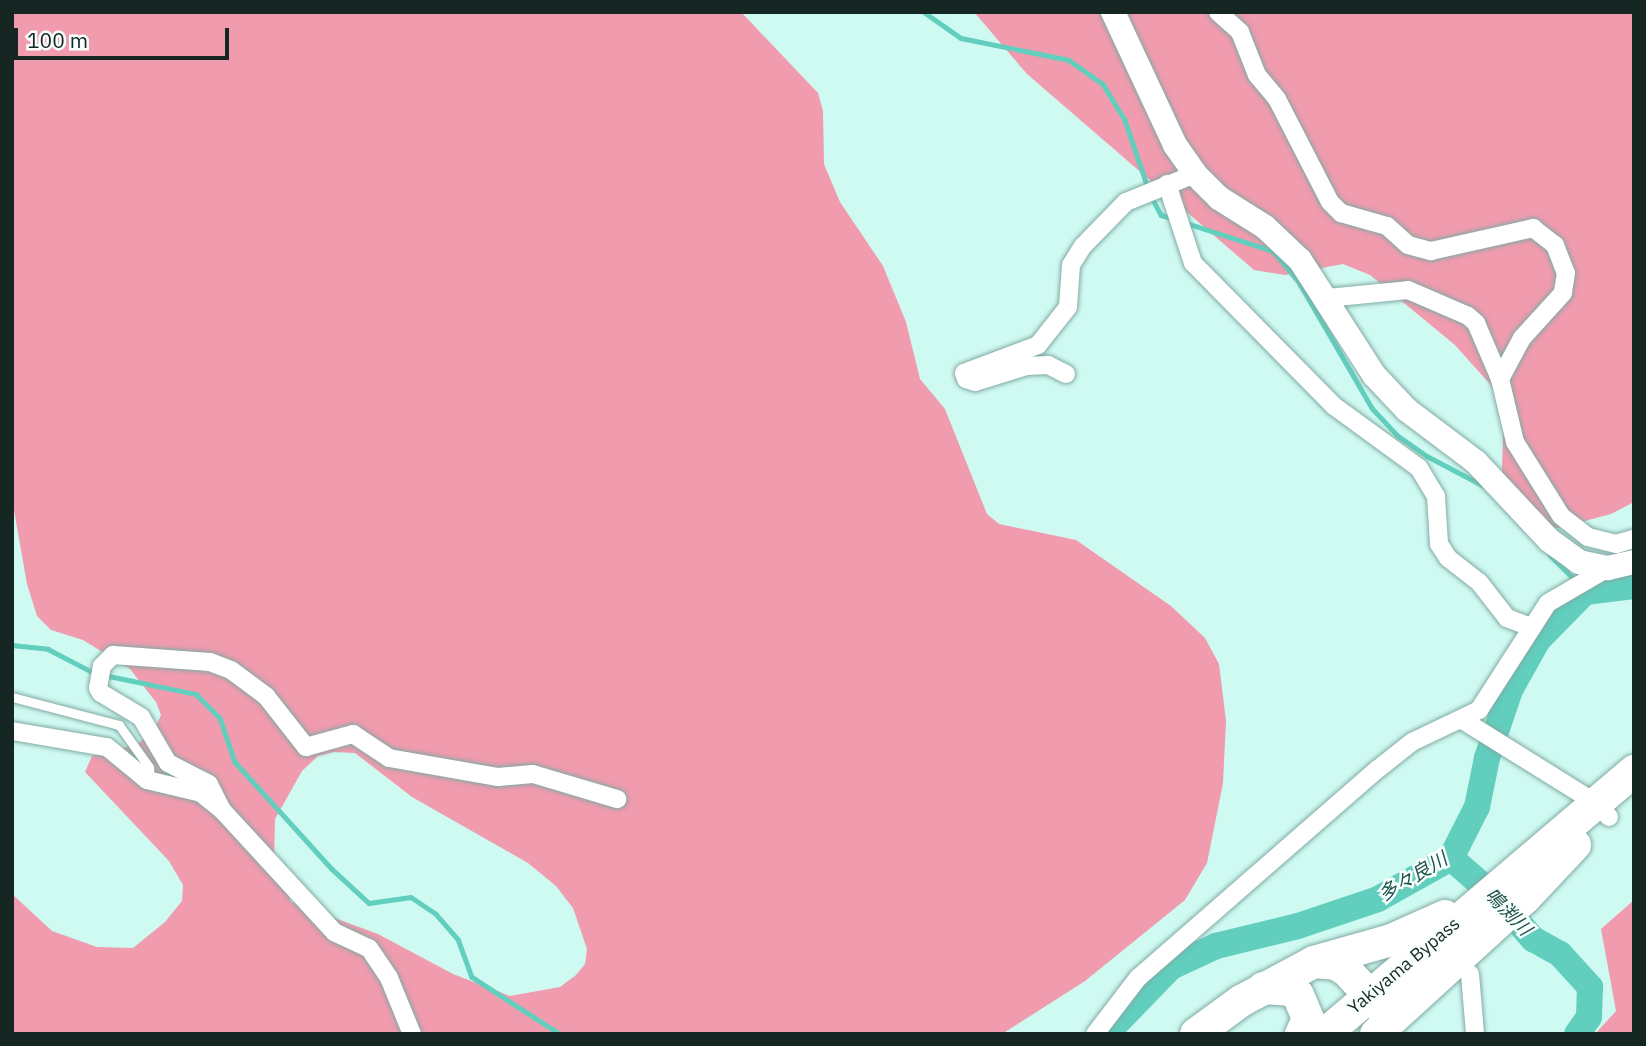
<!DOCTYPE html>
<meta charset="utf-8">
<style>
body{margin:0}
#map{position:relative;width:1646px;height:1046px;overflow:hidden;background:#cffaf2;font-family:"IBM Plex Sans","Noto Sans JP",sans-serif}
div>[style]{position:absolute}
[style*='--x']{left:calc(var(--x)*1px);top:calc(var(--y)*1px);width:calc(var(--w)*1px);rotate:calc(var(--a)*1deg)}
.forest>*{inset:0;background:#f09bae}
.stream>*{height:4.5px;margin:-2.25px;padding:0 2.25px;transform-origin:2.25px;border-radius:2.25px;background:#61cebe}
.river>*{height:26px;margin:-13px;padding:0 13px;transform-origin:13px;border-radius:13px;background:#61cebe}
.roads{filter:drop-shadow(0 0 2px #81aaa3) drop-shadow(0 0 2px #81aaa3)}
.lane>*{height:9px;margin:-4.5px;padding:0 4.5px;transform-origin:4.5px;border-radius:4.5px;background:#fff}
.street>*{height:18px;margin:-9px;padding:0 9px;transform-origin:9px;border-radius:9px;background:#fff}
.secondary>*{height:24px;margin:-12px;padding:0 12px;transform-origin:12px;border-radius:12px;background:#fff}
.highway>*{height:32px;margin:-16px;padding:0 16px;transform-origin:16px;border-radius:16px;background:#fff}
span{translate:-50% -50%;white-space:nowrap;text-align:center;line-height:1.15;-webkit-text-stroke:5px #f7fffd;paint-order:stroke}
.street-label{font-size:18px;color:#152623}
.water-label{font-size:19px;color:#21514a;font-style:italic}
.frame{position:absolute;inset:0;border:14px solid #152623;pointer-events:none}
.scale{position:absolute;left:14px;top:28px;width:215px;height:32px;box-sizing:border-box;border:4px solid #152623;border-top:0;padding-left:9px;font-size:21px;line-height:24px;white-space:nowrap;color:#152623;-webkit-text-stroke:5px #f7fffd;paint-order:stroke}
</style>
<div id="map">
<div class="forest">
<i style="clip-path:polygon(evenodd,12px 12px,741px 12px,818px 93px,823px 111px,824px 164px,840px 202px,883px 266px,906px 322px,920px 379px,945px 409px,987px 514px,999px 524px,1076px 540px,1171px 606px,1205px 638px,1219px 664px,1226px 721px,1223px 783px,1207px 863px,1185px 900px,1085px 981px,1002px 1034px,12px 1034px,12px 894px,52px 931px,97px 947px,133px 948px,165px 922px,182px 901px,183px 885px,169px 861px,85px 772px,92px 756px,138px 744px,155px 728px,161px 715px,156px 702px,130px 669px,83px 640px,51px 630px,37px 616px,27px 584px,12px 499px,12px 12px,334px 752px,355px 753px,412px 797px,528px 863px,556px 886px,573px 908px,587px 949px,585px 964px,576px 975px,560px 987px,510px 996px,453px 974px,378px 934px,291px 902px,274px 860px,275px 819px,302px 771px,318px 756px,334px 752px)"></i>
<i style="clip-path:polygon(974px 12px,1634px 12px,1634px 502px,1611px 514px,1558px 528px,1521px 527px,1510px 516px,1501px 493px,1504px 413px,1497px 392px,1455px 345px,1370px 275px,1343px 264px,1285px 275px,1254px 270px,1027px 74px)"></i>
<i style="clip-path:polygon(1634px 900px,1634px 1034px,1595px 1034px,1616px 1011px,1601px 929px)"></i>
</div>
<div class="stream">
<i style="--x:924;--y:12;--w:45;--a:35.1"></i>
<i style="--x:961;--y:38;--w:110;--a:11.5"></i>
<i style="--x:1069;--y:60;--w:42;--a:35.2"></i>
<i style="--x:1103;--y:84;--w:42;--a:58.6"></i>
<i style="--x:1125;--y:120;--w:72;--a:71.3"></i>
<i style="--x:1151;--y:196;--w:21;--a:62"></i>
<i style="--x:1161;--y:215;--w:11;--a:15"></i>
<i style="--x:1183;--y:222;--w:95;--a:17.9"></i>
<i style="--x:1273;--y:251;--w:40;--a:50"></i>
<i style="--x:1299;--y:282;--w:146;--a:59.9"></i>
<i style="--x:1372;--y:408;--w:37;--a:47"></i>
<i style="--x:1397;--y:435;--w:37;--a:35"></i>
<i style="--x:1427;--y:456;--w:64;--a:27.8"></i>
<i style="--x:1550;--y:555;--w:37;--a:45"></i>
<i style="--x:12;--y:645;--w:36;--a:6"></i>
<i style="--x:48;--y:649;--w:54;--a:27.5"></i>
<i style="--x:104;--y:675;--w:94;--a:11.7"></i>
<i style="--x:196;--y:694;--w:34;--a:45"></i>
<i style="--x:220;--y:718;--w:46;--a:71.2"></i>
<i style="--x:235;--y:762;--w:144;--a:47.8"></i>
<i style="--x:332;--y:869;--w:50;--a:42.6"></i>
<i style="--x:369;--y:903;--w:42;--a:-8.1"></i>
<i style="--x:411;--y:897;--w:30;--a:34"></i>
<i style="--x:436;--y:914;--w:33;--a:49"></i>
<i style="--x:458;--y:939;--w:40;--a:69.8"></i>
<i style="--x:472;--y:977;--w:105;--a:32.9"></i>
</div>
<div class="river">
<i style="--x:1451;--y:858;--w:64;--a:41.2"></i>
<i style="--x:1499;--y:900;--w:52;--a:48.9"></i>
<i style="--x:1533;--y:939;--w:31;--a:29"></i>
<i style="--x:1560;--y:954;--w:45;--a:47.7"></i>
<i style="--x:1590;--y:987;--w:30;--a:92"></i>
<i style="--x:1589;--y:1017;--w:21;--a:125"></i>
<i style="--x:1106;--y:1034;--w:93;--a:-45.9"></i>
<i style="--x:1171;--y:967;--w:50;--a:-25"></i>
<i style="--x:1216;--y:946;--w:84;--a:-13.7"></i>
<i style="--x:1298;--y:926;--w:84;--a:-18.6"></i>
<i style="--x:1378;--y:899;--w:84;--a:-29.3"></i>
<i style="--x:1451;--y:858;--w:57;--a:-63"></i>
<i style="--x:1477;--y:807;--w:50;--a:-78.5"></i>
<i style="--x:1487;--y:758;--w:72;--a:-71.3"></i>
<i style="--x:1510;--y:690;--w:57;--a:-60.8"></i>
<i style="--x:1538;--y:640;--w:67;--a:-45.6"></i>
<i style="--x:1585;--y:592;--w:49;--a:-7"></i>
</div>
<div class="roads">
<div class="lane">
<i style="--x:12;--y:697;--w:111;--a:14.7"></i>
<i style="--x:119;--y:725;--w:52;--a:54.5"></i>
<i style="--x:149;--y:767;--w:13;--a:86"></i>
</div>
<div class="street">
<i style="--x:1218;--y:12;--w:30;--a:42"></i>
<i style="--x:1240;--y:32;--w:46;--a:68.4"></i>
<i style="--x:1257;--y:75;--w:31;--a:50"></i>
<i style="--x:1277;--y:99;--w:116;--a:62.8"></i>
<i style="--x:1330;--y:202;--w:16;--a:45"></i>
<i style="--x:1341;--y:213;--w:48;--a:15.8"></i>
<i style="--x:1387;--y:226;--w:28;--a:42"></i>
<i style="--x:1408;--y:245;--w:24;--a:15"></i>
<i style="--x:1431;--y:251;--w:105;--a:-12.7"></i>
<i style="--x:1533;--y:228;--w:28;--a:38"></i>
<i style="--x:1555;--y:245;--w:30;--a:69"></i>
<i style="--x:1566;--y:273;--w:20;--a:99"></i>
<i style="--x:1563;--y:293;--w:61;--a:132.3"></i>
<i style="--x:1522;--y:338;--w:47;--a:118.2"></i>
<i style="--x:1500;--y:379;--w:65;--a:76.6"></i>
<i style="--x:1515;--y:442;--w:87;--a:58.1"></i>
<i style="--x:1561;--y:516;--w:34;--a:38"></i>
<i style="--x:1588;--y:537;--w:29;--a:14"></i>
<i style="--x:1616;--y:544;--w:19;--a:-16"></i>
<i style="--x:1167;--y:184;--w:83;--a:71.8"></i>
<i style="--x:1193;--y:263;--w:201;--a:45.4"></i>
<i style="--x:1334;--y:406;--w:105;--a:36.1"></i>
<i style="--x:1419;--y:468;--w:33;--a:59"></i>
<i style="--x:1436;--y:496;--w:48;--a:86.4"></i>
<i style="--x:1439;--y:544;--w:17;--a:57"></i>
<i style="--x:1448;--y:558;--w:39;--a:38"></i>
<i style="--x:1479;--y:582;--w:46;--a:52.1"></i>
<i style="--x:1507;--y:618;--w:25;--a:21"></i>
<i style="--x:1327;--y:298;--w:81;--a:-5.6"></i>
<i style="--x:1408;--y:290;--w:65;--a:23.4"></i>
<i style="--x:1468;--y:316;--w:11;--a:41"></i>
<i style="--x:1476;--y:323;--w:61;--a:66.8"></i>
<i style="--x:1066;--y:374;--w:20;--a:-153"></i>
<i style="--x:1048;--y:365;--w:21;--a:177"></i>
<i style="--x:1027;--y:366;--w:54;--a:162.9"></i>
<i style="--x:975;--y:382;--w:9;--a:-162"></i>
<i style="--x:966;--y:379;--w:6;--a:-108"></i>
<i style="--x:964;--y:373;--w:79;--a:-20.7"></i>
<i style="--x:1038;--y:345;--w:48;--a:-51.7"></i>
<i style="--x:1068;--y:307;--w:42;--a:-85.9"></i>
<i style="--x:1071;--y:265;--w:22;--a:-58"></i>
<i style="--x:1083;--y:246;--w:62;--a:-45.7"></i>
<i style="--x:1126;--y:202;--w:74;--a:-22.1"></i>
<i style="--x:1461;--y:719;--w:159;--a:31.9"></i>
<i style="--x:1596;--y:803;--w:19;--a:47"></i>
<i style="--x:12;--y:731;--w:96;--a:9.6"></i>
<i style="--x:107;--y:747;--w:52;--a:39.5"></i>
<i style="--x:147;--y:780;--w:56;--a:13.5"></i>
<i style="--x:201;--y:793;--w:27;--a:39"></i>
<i style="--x:222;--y:810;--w:166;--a:47.4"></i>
<i style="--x:334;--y:932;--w:38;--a:25"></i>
<i style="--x:369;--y:948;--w:36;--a:56"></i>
<i style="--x:389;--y:978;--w:61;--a:67.7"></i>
<i style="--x:222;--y:810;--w:29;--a:-117"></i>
<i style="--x:209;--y:784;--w:46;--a:-152.9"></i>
<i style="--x:168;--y:763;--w:53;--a:-120.4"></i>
<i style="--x:141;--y:717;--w:47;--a:-149"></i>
<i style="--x:101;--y:693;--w:6;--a:-121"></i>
<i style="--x:98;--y:688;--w:22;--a:-80"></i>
<i style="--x:102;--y:666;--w:16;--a:-45"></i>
<i style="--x:113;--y:655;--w:97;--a:4.1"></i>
<i style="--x:210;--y:662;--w:22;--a:21"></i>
<i style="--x:231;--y:670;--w:44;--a:36.6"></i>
<i style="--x:266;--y:696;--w:65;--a:51.9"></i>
<i style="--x:306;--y:747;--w:49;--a:-15.5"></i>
<i style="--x:353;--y:734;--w:43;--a:33.7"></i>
<i style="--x:389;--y:758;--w:111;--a:9.9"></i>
<i style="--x:498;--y:777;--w:35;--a:-5"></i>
<i style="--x:533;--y:774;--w:88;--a:16.6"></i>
<i style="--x:1470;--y:974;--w:60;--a:85.2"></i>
<i style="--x:1095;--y:1034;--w:71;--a:-52.5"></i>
<i style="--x:1138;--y:978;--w:318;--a:-41.1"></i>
<i style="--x:1378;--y:769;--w:43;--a:-38.5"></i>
<i style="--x:1412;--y:742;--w:74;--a:-25.5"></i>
<i style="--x:1479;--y:710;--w:127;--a:-57.2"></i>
<i style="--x:1548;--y:603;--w:69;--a:-30.3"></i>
</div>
<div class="secondary">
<i style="--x:1113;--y:12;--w:147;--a:65"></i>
<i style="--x:1175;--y:145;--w:35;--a:55"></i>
<i style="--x:1195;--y:174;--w:34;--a:45"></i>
<i style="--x:1219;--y:198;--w:54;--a:32.2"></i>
<i style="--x:1265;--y:227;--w:48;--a:43.3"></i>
<i style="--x:1300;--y:260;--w:137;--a:57.2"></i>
<i style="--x:1374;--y:375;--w:48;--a:46.7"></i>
<i style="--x:1407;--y:410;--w:86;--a:37"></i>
<i style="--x:1476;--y:462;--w:107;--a:46.9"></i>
<i style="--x:1549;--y:540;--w:37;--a:36"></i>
<i style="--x:1579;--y:562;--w:30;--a:12"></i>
<i style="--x:1608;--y:568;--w:27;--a:-13"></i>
</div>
<div class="highway">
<i style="--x:1314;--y:962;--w:80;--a:-15.9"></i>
<i style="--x:1391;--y:940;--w:59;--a:-24"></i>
<i style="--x:1263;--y:988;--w:27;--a:4"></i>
<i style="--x:1290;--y:990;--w:9;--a:32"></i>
<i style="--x:1298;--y:995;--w:26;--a:67"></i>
<i style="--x:1308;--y:1019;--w:17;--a:115"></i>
<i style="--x:1196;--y:1034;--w:56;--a:-36.3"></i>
<i style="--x:1241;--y:1001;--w:83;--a:-28.1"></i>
<i style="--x:1314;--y:962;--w:22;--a:5"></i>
<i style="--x:1336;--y:964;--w:13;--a:32"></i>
<i style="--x:1347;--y:971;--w:54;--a:47.2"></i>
<i style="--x:1325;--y:1034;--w:406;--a:-40.4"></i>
<i style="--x:1376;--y:1034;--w:202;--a:-42.4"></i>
<i style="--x:1525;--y:898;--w:73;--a:-46.7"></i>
</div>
</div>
<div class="street-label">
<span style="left:1404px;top:966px;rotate:-40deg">Yakiyama Bypass</span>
</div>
<div class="water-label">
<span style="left:1413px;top:877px;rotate:-31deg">多々良川</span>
<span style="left:1508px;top:912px;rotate:46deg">鳴渕川</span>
</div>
<div class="frame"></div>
<div class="scale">100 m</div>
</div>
